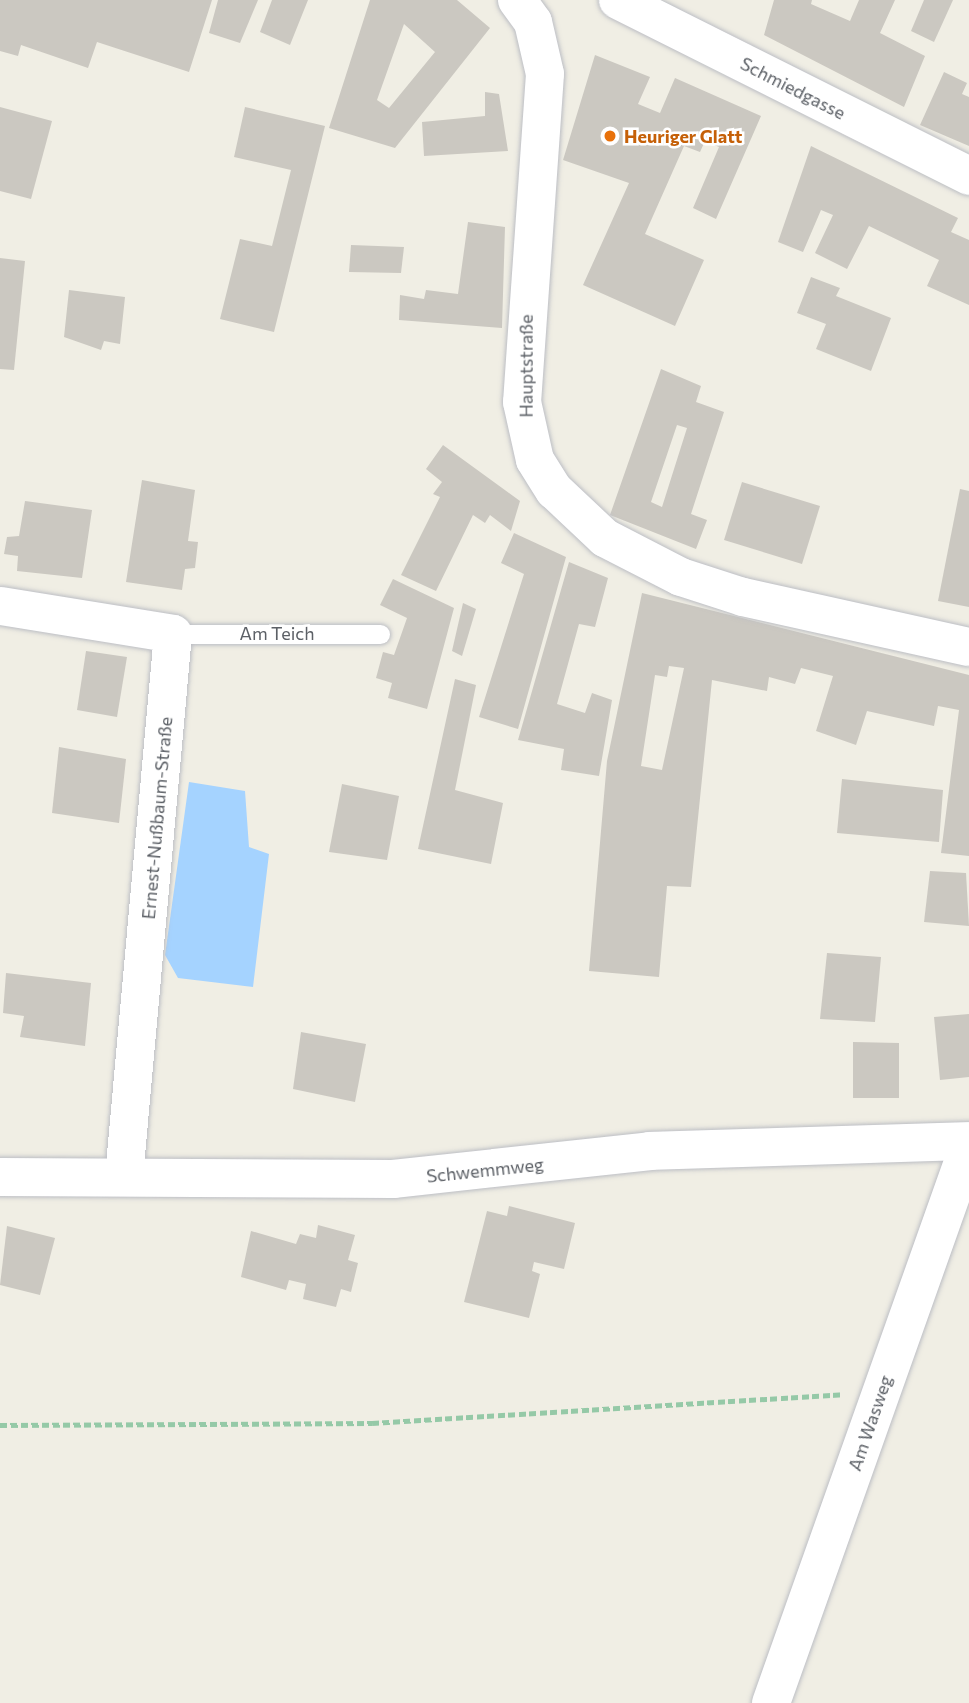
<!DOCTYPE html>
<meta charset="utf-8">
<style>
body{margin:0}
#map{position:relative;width:969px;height:1703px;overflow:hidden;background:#f0eee4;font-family:Commissioner,sans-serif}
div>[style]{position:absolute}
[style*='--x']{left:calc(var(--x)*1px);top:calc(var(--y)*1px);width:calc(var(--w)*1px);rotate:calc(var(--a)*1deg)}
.water>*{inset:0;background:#a5d3ff}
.building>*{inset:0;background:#cbc8c1}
.path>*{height:4.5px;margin-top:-2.25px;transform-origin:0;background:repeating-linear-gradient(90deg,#95c9a7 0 7px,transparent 0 10.5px)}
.roads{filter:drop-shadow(0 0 2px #bcbec4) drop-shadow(0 0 2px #bcbec4)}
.lane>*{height:19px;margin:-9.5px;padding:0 9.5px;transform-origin:9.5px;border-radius:9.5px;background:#fff}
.street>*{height:38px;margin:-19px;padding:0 19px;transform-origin:19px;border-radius:19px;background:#fff}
.secondary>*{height:38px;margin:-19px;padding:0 19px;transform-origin:19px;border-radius:19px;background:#fff}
.dots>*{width:19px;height:19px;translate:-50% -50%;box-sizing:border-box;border:4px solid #fff;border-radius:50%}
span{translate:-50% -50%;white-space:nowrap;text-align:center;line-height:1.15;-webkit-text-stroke:5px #fff;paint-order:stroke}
.street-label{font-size:18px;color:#5c6066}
.food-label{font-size:18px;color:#c56008;font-weight:700}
.left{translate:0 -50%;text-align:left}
</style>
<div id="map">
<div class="water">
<i style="clip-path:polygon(189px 782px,245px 791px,249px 847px,269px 854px,253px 987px,178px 978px,165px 955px)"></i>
</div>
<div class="building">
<i style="clip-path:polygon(0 0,212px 0,189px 72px,97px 42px,88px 68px,21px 45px,18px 56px,0 51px)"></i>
<i style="clip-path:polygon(218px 0,258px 0,240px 43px,209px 33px)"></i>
<i style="clip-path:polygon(272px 0,308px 0,290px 45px,260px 32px)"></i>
<i style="clip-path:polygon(evenodd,370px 0,457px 0,490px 28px,395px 148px,329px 128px,370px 0,404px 24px,435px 52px,389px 108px,377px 100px,404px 24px)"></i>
<i style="clip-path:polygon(774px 0,812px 0,811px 4px,850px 21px,859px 0,895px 0,880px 33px,925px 56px,904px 107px,764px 35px)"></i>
<i style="clip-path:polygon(924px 0,953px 0,934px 42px,911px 31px)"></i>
<i style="clip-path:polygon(595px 55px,650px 77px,638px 104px,660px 113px,675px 78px,761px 116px,716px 219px,693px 208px,719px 147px,705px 141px,700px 152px,684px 146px,645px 234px,704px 260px,675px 326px,583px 285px,629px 183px,563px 160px)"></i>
<i style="clip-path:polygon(944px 72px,967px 83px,962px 94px,969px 97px,969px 146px,920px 125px)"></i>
<i style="clip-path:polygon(485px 92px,499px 94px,508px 151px,424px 156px,422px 122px,485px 116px)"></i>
<i style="clip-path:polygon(0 107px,52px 121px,31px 199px,0 191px)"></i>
<i style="clip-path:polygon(245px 107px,325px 126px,274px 332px,220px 319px,240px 239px,272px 246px,291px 170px,234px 157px)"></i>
<i style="clip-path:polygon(811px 146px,958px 218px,951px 232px,969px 240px,969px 305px,927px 286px,939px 260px,869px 226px,847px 269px,815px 253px,833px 215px,821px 210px,803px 252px,778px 242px)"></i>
<i style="clip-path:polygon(468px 222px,505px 227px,502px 328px,399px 320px,400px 295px,424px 299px,426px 290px,458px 294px)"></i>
<i style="clip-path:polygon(351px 245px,404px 247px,401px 273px,349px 272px)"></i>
<i style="clip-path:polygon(0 258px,25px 261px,14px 370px,0 369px)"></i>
<i style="clip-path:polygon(811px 277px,840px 288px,836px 296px,891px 318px,871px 371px,816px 349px,826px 324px,797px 313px)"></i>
<i style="clip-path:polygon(69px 290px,125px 297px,120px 344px,104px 341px,101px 350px,64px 337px)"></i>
<i style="clip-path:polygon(evenodd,661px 369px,701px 386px,696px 402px,724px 412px,691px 514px,707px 520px,696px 549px,610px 515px,661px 369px,677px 425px,687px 428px,662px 507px,651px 502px,677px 425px)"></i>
<i style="clip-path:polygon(443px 445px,520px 501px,511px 531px,490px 515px,485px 523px,473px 515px,436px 591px,401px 575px,440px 497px,433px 494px,442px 482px,426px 469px)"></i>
<i style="clip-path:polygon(142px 480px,195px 490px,188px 541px,198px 542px,195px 568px,185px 569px,182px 590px,126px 582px)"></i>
<i style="clip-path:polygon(742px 482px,820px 506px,802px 564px,724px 540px)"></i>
<i style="clip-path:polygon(960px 489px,969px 491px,969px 607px,938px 601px)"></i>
<i style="clip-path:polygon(25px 501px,92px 510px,82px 578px,17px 571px,18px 556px,4px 554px,7px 537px,19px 536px)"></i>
<i style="clip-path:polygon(514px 533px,566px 557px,518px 729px,479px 717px,524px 574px,501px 563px)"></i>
<i style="clip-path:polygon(569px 562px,608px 578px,595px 627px,579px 624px,557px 704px,585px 713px,592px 693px,612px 700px,599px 776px,561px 770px,564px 749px,518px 740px)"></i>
<i style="clip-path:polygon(393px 579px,454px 608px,427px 709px,388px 698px,392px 683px,376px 678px,383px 652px,394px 655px,407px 618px,380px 605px)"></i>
<i style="clip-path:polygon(evenodd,642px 593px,969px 675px,969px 856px,941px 853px,959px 710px,938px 706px,934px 726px,867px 711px,856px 745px,816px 731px,833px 676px,801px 668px,795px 684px,769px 677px,767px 691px,712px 680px,691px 887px,667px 886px,659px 977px,589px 971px,607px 761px,642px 593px,669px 666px,684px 668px,662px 770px,641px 766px,655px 675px,667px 677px,669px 666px)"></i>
<i style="clip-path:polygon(463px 603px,476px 609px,462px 656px,452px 651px)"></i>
<i style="clip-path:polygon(86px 651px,127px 657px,117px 717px,77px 710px)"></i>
<i style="clip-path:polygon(455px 679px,476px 685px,455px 790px,503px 803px,491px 864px,418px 849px)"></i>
<i style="clip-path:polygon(59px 747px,126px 759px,119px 823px,52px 813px)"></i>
<i style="clip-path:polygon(842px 779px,943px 790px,939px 842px,837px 833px)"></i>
<i style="clip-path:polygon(342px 784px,399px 796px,387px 860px,329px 852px)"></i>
<i style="clip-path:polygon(930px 871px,966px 873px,969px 926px,924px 922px)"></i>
<i style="clip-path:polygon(827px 953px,881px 957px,875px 1022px,820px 1019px)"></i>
<i style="clip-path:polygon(6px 973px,91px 983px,85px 1046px,20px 1037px,24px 1016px,3px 1013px)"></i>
<i style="clip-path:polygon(969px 1014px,969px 1077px,940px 1080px,934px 1017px)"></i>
<i style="clip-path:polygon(301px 1032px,366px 1044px,355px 1102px,293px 1089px)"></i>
<i style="clip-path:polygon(853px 1042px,899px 1043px,899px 1098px,853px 1098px)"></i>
<i style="clip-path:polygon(509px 1206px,575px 1223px,564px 1269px,534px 1262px,532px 1271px,540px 1274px,529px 1318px,464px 1302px,487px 1211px,507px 1216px)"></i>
<i style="clip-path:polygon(318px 1225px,355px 1235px,348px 1260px,358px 1263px,351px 1292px,341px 1289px,336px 1307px,303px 1299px,306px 1284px,289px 1280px,286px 1290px,241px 1277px,251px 1231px,296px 1244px,300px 1234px,316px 1238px)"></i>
<i style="clip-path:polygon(7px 1226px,55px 1238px,40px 1295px,0 1285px)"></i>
</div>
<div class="path">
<i style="--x:0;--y:1425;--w:372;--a:-0.3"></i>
<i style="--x:372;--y:1423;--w:472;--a:-3.5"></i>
</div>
<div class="roads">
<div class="lane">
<i style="--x:173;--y:634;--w:207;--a:0"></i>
</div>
<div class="street">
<i style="--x:618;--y:0;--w:393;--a:26.6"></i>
<i style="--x:1;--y:606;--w:174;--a:9.2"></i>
<i style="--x:173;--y:634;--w:545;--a:95.16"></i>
<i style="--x:0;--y:1177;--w:393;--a:0.3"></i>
<i style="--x:393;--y:1179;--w:259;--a:-6.2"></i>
<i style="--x:650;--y:1151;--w:319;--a:-1.8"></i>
<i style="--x:771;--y:1703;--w:574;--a:-70.46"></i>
<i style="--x:963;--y:1162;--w:20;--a:-90"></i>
</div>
<div class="secondary">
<i style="--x:517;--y:0;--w:27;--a:54"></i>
<i style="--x:533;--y:22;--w:53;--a:77"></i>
<i style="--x:545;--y:74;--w:329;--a:94"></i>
<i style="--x:522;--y:402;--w:59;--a:77.4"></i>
<i style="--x:535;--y:460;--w:36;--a:58"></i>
<i style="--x:554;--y:490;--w:70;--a:43.3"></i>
<i style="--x:605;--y:538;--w:85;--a:27.2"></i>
<i style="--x:681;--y:577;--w:65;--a:17.9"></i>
<i style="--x:743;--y:597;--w:231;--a:12.5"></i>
</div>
</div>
<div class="dots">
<i style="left:610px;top:136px;background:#e8710a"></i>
</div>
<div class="street-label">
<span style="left:793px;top:88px;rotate:27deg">Schmiedgasse</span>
<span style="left:526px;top:366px;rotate:-90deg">Hauptstraße</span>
<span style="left:277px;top:633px">Am Teich</span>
<span style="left:157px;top:818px;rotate:-85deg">Ernest-Nußbaum-Straße</span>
<span style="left:485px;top:1170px;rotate:-6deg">Schwemmweg</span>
<span style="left:870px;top:1423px;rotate:-71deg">Am Wasweg</span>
</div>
<div class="food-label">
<span class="left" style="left:624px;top:136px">Heuriger Glatt</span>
</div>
</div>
